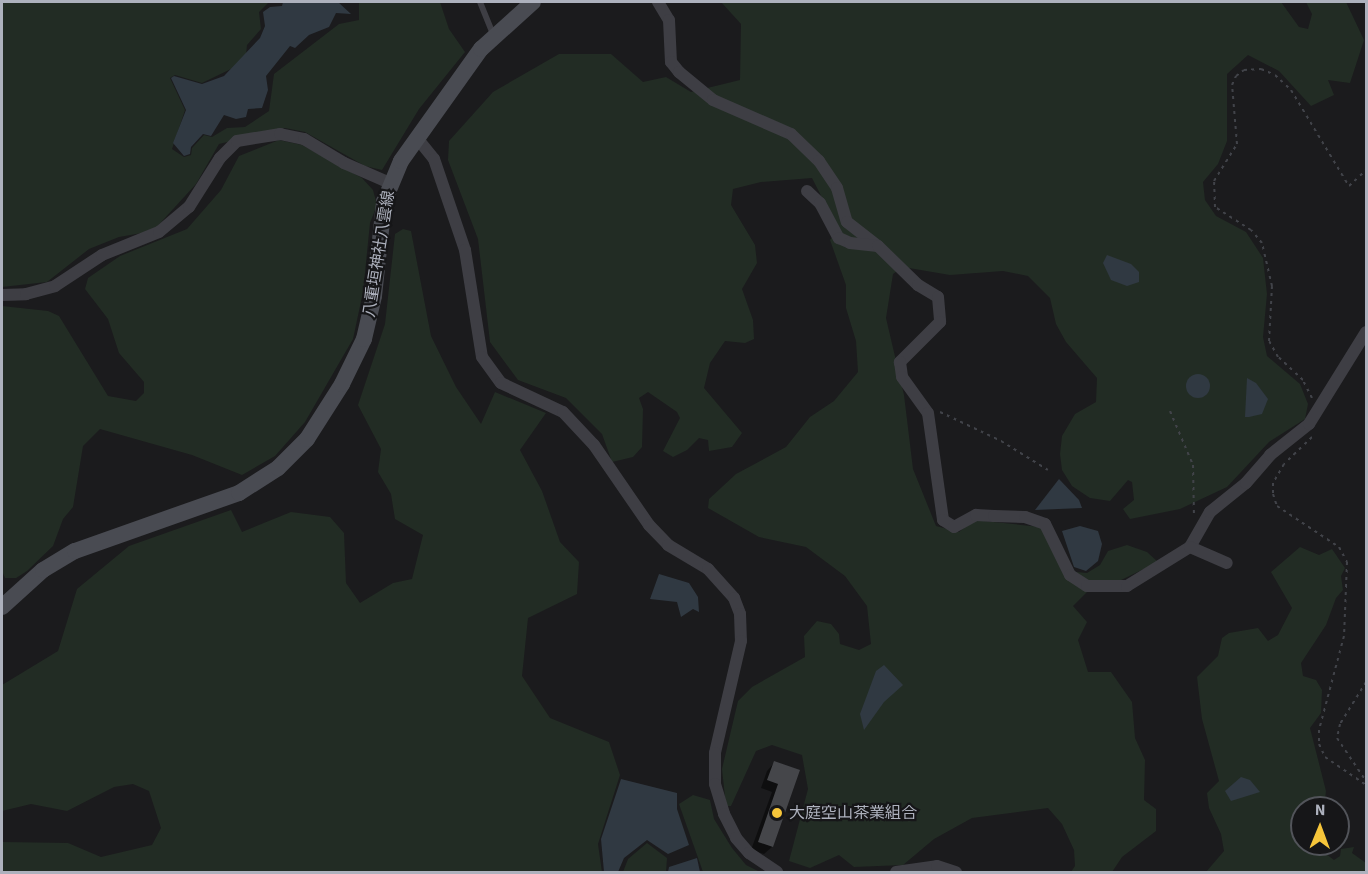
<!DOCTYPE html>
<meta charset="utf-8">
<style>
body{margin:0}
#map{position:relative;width:1368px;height:874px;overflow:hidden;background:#1b1b1d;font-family:"Source Sans 3","Noto Sans JP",sans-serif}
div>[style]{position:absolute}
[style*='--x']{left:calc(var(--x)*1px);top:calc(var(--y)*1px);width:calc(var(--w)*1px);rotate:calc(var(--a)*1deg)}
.green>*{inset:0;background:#222c24}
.water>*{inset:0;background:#303942}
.round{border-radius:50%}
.shadow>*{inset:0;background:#0007}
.building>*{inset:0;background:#45464a}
.path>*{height:2px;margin-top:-1px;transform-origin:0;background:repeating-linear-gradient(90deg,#414349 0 3px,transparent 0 7.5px)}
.lane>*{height:6px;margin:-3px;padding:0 3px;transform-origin:3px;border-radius:3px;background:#3e3e44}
.street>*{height:12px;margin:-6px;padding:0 6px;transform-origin:6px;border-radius:6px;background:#3e3e44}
.secondary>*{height:16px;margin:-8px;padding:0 8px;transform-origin:8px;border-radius:8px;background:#494b52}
.dots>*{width:16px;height:16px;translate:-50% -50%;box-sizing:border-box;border:3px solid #161618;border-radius:50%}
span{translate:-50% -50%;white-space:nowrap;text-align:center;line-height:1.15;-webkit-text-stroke:4.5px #161618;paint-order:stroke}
.street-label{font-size:16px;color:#adb1bd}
.poi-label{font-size:16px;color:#adb1bd}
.left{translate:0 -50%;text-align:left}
.frame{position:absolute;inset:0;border:3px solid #adb1bd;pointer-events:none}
.north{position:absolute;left:1290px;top:796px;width:60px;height:60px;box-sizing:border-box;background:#161618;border:2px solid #52545a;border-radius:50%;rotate:1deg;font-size:16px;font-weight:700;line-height:24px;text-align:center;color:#adb1bd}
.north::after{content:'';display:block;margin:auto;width:21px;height:27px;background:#f6c53a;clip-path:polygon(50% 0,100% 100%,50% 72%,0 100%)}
</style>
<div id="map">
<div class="green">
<i style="clip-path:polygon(2px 2px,278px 2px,268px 3px,259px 12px,261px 29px,247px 45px,246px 55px,233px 68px,202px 83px,175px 75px,170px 78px,185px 110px,172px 149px,184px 157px,191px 155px,192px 148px,204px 135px,212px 137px,227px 128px,245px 127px,269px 111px,274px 74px,339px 24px,359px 20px,359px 2px,440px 2px,449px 29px,465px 52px,419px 109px,382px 170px,365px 166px,305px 132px,285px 128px,219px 144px,196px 184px,153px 231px,119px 237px,89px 249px,47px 282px,2px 287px)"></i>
<i style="clip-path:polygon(721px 2px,1281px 2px,1299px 27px,1308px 29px,1312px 14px,1306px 2px,1346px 2px,1364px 40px,1350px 83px,1328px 80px,1334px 95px,1311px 106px,1279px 71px,1248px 55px,1227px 74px,1227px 141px,1218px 164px,1203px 182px,1205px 200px,1216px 216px,1246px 232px,1263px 258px,1267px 294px,1263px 337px,1267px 356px,1300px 384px,1308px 404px,1305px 419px,1269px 442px,1227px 487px,1180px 509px,1130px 519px,1123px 509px,1134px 500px,1132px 482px,1128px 480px,1110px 501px,1090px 498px,1072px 486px,1062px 470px,1060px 454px,1062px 436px,1075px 414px,1096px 402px,1097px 378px,1066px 342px,1056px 324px,1050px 298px,1028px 276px,1003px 271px,950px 275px,903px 267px,893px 274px,886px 318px,904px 395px,913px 469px,936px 526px,959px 532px,974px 520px,1041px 527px,1058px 560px,1076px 572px,1087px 573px,1100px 565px,1108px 551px,1127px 545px,1147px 552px,1158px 562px,1115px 583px,1090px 589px,1073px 606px,1087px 622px,1078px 640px,1088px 672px,1111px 672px,1132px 702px,1135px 738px,1145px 760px,1144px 800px,1156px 809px,1156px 831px,1122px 857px,1112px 872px,1071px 872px,1075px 866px,1074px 850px,1062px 824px,1048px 808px,972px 818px,934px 839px,903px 865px,854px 867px,839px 855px,810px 868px,789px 861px,808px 789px,802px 755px,772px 745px,756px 751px,731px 806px,726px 806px,722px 769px,738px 701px,752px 687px,805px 657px,804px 636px,817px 621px,831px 624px,839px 634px,840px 644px,859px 650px,871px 644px,867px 606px,845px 576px,806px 547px,759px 537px,708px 508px,709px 499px,736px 474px,786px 447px,810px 417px,834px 401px,858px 372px,856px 341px,846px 308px,846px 285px,830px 240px,838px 229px,812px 178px,761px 182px,733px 189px,731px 205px,755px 245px,757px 263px,742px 289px,753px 320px,754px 339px,745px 343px,725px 341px,710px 363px,704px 388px,742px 433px,732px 447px,709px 451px,708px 440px,699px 438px,687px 450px,673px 457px,663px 451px,680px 418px,677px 412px,648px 392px,639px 398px,643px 409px,642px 447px,633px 457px,612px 462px,602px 434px,566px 398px,518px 380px,490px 342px,478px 239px,448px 160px,449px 141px,493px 92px,559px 54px,611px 54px,643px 82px,666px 77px,691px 92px,740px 80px,741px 24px)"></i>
<i style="clip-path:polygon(279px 140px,302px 145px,362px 178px,373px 190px,377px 205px,370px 223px,363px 292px,353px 339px,305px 422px,275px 456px,242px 475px,192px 455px,100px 429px,83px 446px,73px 507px,63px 519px,53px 546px,27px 571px,16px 578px,5px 578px,2px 571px,2px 306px,48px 311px,59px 316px,108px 396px,136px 401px,144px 393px,144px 382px,119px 353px,108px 319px,85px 289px,88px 278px,120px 256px,187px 229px,221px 190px,239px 156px)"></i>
<i style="clip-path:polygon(403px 229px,411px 231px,431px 336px,456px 387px,481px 424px,495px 392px,546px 413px,520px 450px,542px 491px,560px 542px,579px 562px,577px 594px,528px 618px,522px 676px,550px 718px,609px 742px,620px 775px,598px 844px,602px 872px,2px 872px,2px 842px,68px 843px,101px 857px,152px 845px,161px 828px,149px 791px,133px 784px,114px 787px,67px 811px,31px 804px,2px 811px,2px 685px,58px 651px,77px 589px,129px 546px,231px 510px,242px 532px,291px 512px,330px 517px,344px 533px,346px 583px,360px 603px,393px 583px,412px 579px,423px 535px,395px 519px,391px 494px,378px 472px,381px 449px,358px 405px,385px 324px,395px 234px)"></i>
<i style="clip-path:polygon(1300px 547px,1319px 555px,1332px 549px,1345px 568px,1341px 576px,1343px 590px,1336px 598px,1326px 625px,1301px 663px,1303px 676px,1316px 680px,1322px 690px,1321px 713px,1310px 728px,1326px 791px,1324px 808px,1302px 808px,1302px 844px,1313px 844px,1334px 860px,1340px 856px,1341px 849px,1354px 847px,1352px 853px,1366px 863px,1366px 872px,1206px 872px,1224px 851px,1221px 834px,1209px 808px,1207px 793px,1219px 781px,1202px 719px,1197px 677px,1218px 656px,1222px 638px,1229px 633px,1258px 628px,1268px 641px,1278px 635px,1292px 608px,1271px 572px)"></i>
<i style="clip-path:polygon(693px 795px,710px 800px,714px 819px,732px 848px,746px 865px,760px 872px,703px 872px,679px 804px)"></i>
<i style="clip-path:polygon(647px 843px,667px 858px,666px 872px,623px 872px,628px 859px)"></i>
</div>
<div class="water">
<i style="clip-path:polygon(283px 2px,338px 2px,351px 14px,336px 13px,329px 27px,309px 35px,295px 48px,290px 46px,266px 76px,268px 90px,262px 108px,248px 109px,246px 117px,236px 119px,224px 115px,211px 136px,203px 134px,191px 147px,190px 154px,184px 156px,173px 143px,186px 110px,171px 78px,174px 76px,202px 84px,224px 76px,260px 38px,265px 26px,263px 12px,270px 7px,282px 6px)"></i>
<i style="clip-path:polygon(1107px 255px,1131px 264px,1139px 272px,1139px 282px,1127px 286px,1111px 280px,1103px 263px)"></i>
<i class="round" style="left:1186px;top:374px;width:24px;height:24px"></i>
<i style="clip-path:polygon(1247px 378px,1256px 383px,1268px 399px,1262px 414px,1249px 417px,1245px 417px)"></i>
<i style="clip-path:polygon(1059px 479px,1079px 500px,1082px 508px,1035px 510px)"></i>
<i style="clip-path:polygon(1080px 526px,1098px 531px,1102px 544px,1098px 561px,1086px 571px,1074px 567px,1062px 531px)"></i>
<i style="clip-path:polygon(659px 574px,689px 583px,698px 597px,699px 612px,693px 609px,681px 617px,677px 602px,650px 599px)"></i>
<i style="clip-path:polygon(884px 665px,903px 685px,884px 702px,864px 730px,860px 714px,876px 671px)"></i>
<i style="clip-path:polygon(1241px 777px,1250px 780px,1260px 792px,1231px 801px,1225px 791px)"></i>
<i style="clip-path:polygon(621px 779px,677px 793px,677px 809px,689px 845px,668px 854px,647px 840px,624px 858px,618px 872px,604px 872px,601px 839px)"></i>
<i style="clip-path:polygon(697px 858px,700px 872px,668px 872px,669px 867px)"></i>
</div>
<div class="shadow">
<i style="clip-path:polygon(774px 763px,798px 771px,772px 847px,764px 854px,751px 850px,772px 792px,761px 788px,767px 771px)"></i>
</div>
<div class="building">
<i style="clip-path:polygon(774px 761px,800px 770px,773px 847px,758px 842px,778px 784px,767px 780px)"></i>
</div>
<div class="path">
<i style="--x:1312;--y:398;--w:20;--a:-117"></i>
<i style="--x:1303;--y:380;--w:34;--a:-137"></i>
<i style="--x:1278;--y:357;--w:18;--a:-119"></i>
<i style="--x:1269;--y:341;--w:55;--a:-86.9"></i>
<i style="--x:1272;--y:286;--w:44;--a:-103.1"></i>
<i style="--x:1262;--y:243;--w:17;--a:-130"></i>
<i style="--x:1251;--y:230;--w:43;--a:-147.4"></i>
<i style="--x:1215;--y:207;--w:26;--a:-92"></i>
<i style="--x:1214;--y:181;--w:44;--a:-58.1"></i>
<i style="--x:1237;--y:144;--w:59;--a:-94.8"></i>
<i style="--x:1232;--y:85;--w:10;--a:-66"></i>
<i style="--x:1236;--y:76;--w:10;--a:-37"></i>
<i style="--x:1244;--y:70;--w:17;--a:-3"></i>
<i style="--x:1261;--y:69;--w:15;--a:23"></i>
<i style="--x:1275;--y:75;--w:22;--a:43"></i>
<i style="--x:1291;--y:90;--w:112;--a:58.9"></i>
<i style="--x:1349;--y:186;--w:23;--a:-43"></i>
<i style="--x:1170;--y:411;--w:59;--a:66.9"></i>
<i style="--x:1193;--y:465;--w:52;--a:88.9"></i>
<i style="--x:940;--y:412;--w:68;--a:25.4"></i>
<i style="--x:1001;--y:441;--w:55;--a:31.7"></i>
<i style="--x:1312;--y:437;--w:39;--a:136"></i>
<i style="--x:1284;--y:464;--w:22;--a:120"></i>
<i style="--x:1273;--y:483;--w:11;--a:90"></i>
<i style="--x:1273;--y:494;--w:13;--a:72"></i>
<i style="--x:1277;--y:506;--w:74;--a:33.5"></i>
<i style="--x:1339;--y:547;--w:17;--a:62"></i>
<i style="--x:1347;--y:562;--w:74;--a:92.3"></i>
<i style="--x:1344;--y:636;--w:97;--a:104.9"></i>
<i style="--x:1319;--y:730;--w:14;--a:90"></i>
<i style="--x:1319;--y:744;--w:14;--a:65"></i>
<i style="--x:1325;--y:757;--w:50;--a:34.3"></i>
<i style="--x:1366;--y:682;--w:49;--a:121.8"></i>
<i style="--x:1340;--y:724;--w:14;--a:102"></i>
<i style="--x:1337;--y:738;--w:52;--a:56"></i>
</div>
<div class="lane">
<i style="--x:480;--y:2;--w:35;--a:68"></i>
</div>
<div class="street">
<i style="--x:658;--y:2;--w:21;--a:59"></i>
<i style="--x:669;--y:20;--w:42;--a:87.3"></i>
<i style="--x:671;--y:62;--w:13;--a:51"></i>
<i style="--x:679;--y:72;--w:44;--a:39.5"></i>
<i style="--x:713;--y:100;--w:85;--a:23.6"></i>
<i style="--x:791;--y:134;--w:39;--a:44"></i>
<i style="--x:819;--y:161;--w:32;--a:56"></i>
<i style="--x:837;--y:188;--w:35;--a:74"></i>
<i style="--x:847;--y:222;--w:39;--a:38"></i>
<i style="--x:417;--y:138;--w:27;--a:51"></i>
<i style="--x:434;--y:159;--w:96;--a:71.2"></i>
<i style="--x:465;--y:250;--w:108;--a:81"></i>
<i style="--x:482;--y:357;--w:32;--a:54"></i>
<i style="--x:501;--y:383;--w:68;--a:25.1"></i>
<i style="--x:563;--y:412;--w:45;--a:46.8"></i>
<i style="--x:594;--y:445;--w:97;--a:55.5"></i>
<i style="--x:649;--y:525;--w:28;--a:46"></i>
<i style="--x:668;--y:545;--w:47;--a:31"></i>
<i style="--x:708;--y:569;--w:39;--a:48"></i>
<i style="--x:734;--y:598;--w:17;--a:69"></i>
<i style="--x:740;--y:614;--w:27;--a:88"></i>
<i style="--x:741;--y:641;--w:115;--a:103.1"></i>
<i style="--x:715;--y:753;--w:31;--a:90"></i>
<i style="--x:715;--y:784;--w:31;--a:73"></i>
<i style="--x:724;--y:814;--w:27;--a:63"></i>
<i style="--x:736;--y:838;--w:20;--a:49"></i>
<i style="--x:749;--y:853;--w:34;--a:34"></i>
<i style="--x:807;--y:191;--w:18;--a:43"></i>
<i style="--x:820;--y:203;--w:40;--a:62"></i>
<i style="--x:839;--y:238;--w:12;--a:24"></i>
<i style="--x:850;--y:243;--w:28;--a:6"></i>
<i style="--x:878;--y:246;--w:56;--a:44.3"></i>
<i style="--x:918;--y:285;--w:23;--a:31"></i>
<i style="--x:938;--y:297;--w:25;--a:85"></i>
<i style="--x:940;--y:322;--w:57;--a:135"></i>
<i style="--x:900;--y:362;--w:15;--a:82"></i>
<i style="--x:902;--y:377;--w:44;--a:54.2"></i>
<i style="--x:928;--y:413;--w:108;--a:82"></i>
<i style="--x:943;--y:520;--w:13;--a:32"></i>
<i style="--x:954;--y:527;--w:25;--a:-29"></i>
<i style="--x:976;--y:515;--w:18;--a:3"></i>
<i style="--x:994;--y:516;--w:31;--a:2"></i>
<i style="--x:1025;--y:517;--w:21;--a:19"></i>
<i style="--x:1045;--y:524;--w:57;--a:63.9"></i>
<i style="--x:1070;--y:575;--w:20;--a:33"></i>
<i style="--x:1087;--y:586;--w:40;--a:0"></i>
<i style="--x:1127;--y:586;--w:74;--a:-31.8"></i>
<i style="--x:1190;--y:547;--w:40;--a:-60.3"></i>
<i style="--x:1210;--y:512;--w:46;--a:-38.9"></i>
<i style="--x:1246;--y:483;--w:37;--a:-49"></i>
<i style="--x:1270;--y:455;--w:50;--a:-38.5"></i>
<i style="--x:1309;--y:424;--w:108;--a:-58.2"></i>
<i style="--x:2;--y:295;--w:24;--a:-2"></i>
<i style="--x:26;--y:294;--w:30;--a:-15"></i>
<i style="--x:55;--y:286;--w:56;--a:-33.4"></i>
<i style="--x:102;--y:255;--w:61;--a:-22"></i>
<i style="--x:159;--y:232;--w:39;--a:-40"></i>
<i style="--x:189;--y:207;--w:58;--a:-57.7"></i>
<i style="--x:220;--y:158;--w:24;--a:-45"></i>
<i style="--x:237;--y:141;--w:44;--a:-9.2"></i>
<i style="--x:280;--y:134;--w:25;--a:12"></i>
<i style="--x:304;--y:139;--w:47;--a:31"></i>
<i style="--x:344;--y:163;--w:50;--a:23.5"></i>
<i style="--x:1190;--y:547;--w:40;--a:23.4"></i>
<i style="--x:896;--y:872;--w:41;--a:-8.3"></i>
<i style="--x:937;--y:866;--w:20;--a:18"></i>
</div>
<div class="secondary">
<i style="--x:2;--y:607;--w:55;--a:-42.1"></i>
<i style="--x:43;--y:570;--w:37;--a:-31"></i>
<i style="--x:75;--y:551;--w:174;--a:-19.5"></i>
<i style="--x:239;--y:493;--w:46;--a:-32.7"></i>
<i style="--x:278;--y:468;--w:41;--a:-45"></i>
<i style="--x:307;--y:439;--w:65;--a:-57.5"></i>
<i style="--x:342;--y:384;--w:50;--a:-63.9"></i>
<i style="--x:364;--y:339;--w:44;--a:-76.9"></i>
<i style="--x:374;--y:296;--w:95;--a:-83.9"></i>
<i style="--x:384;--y:202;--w:44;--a:-67.5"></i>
<i style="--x:401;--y:161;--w:138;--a:-54.5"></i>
<i style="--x:481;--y:49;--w:70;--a:-42.1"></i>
</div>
<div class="dots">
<i style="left:777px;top:813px;background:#f6c53a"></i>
</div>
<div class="street-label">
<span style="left:379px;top:254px;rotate:-81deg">八重垣神社八雲線</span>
</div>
<div class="poi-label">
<span class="left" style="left:789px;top:813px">大庭空山茶業組合</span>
</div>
<div class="frame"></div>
<div class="north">N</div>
</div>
